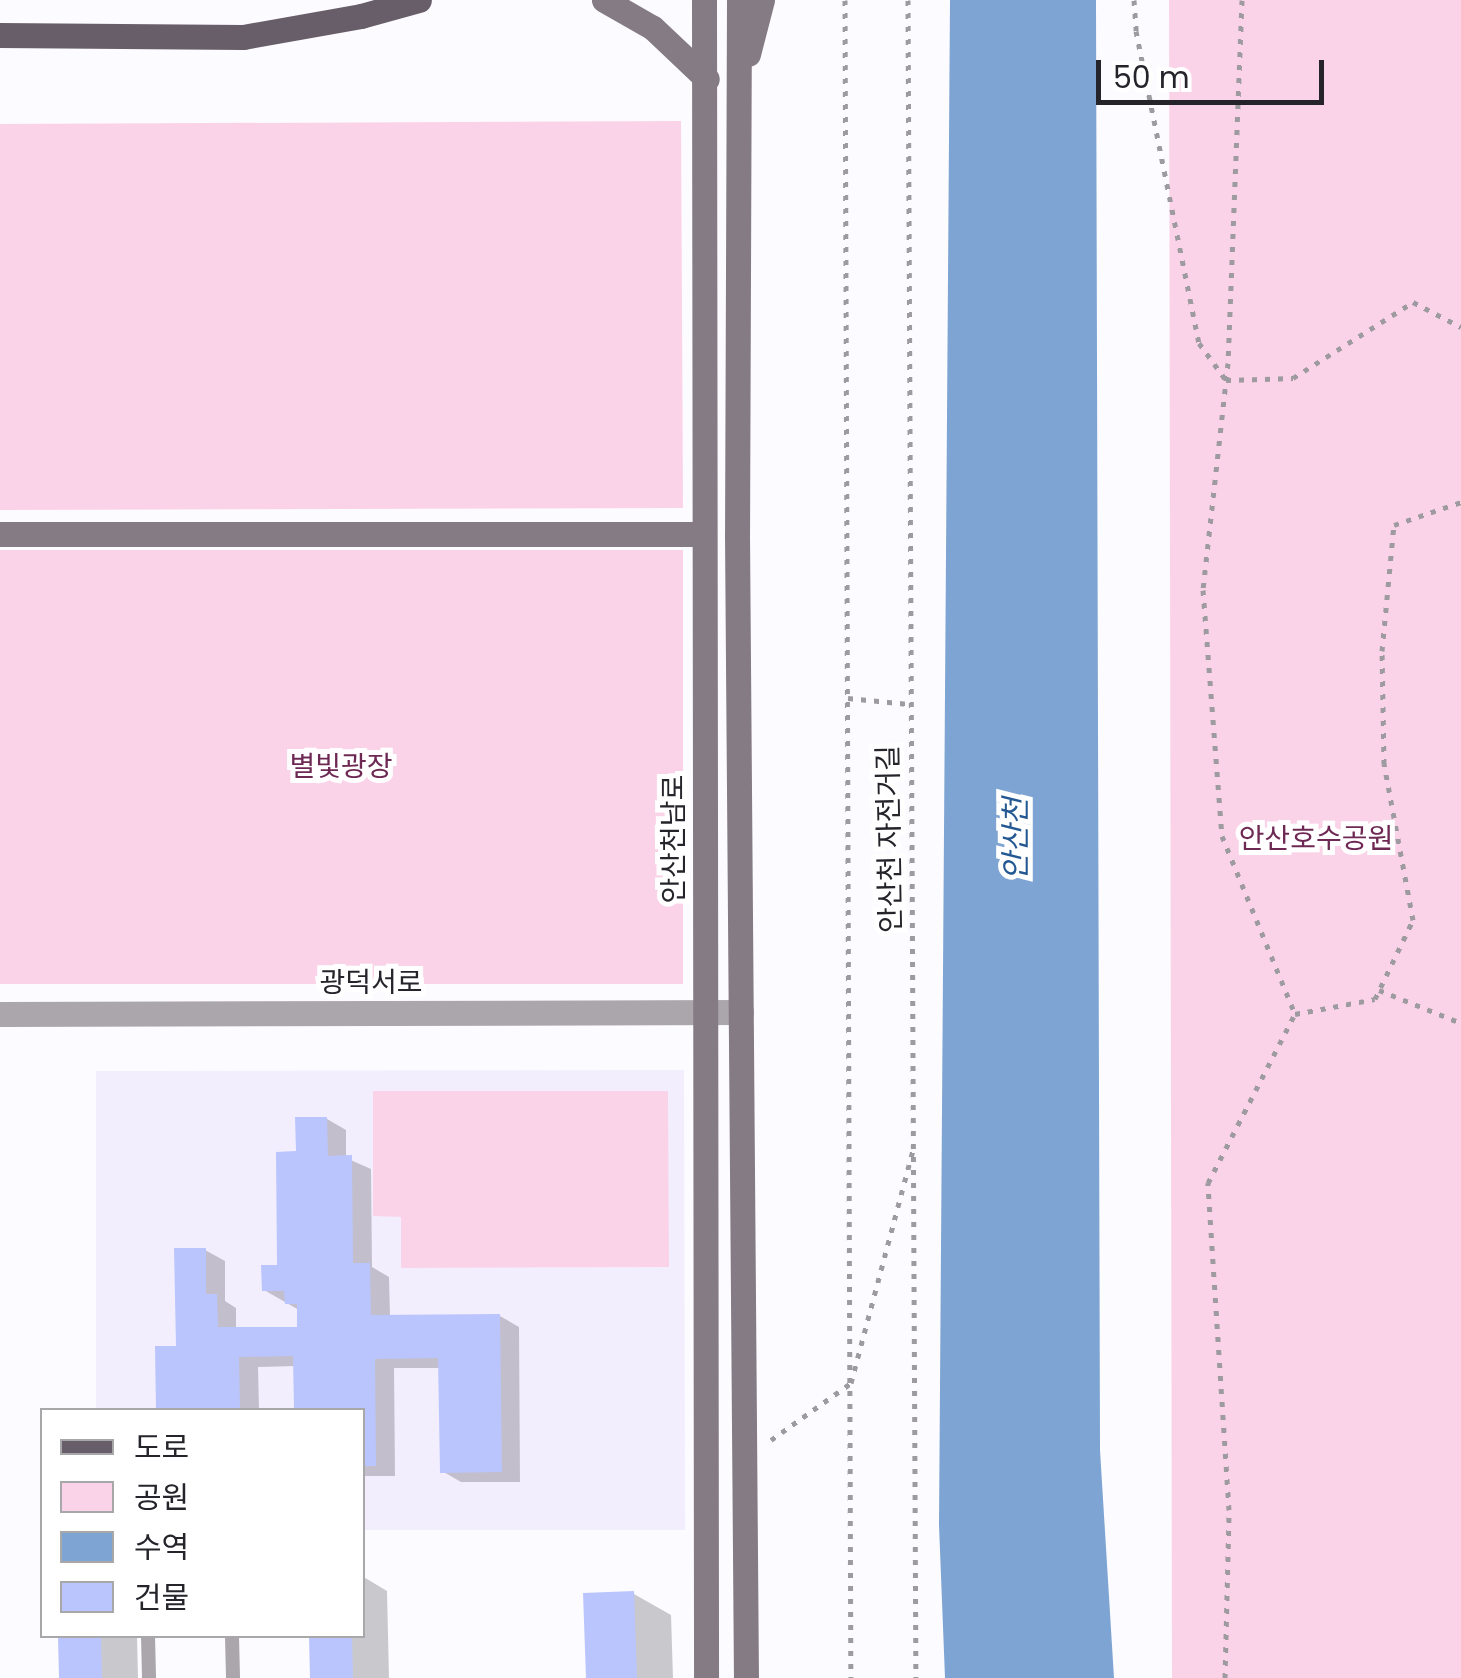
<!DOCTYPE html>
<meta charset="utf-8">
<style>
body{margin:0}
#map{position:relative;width:1461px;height:1678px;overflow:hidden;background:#fcfbff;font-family:Poppins,"Noto Sans KR",sans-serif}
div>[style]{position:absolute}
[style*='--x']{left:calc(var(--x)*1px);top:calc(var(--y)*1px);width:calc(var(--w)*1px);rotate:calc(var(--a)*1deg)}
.built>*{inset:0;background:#f3eefe}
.green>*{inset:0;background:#fbd3e8}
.water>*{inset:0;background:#7da4d2}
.shadow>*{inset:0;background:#0003}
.building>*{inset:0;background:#bac5fd}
.path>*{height:5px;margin-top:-2.5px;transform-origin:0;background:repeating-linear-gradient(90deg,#9d9ba0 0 5px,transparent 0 13px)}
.lane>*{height:14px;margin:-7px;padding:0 7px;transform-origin:7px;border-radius:7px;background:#aba5ac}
.street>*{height:25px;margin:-12.5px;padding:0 12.5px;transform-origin:12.5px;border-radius:12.5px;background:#aba5ac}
.secondary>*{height:25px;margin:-12.5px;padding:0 12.5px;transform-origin:12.5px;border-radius:12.5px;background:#847b85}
.primary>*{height:25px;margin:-12.5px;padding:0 12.5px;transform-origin:12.5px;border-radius:12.5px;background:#685e6a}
span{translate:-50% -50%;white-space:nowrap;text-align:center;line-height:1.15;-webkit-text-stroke:10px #fff;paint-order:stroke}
.park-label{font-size:28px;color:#6d2953}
.street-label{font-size:28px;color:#26242b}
.water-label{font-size:30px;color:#245892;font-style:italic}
.legend{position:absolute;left:40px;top:1408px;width:325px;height:230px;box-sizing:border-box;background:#fff;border:2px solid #a8a7aa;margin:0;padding:12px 18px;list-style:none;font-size:30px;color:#26242b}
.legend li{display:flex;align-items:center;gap:20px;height:50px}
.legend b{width:50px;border:2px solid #a8a7aa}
.scale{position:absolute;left:1096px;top:60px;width:228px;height:45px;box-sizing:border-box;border:5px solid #26242b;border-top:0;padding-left:12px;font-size:30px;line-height:35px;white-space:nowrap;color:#26242b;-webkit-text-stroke:8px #fff;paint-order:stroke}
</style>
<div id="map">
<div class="built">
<i style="clip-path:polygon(684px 1070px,685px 1530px,363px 1530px,362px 1410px,96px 1410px,96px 1071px)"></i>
</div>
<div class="green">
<i style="clip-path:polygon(1169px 0,1461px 0,1461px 1678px,1172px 1678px)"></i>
<i style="clip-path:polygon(681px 121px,683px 508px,0 510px,0 124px)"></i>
<i style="clip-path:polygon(0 550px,683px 550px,683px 984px,0 984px)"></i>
<i style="clip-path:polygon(373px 1091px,668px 1091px,669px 1267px,401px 1268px,401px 1217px,373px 1216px)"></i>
</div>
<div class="water">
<i style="clip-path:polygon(950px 0,1096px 0,1100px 1450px,1114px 1678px,945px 1678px,939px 1525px)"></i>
</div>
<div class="shadow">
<i style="clip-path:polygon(327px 1119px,346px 1130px,346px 1158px,371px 1169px,372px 1267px,389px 1277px,390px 1317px,500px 1316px,519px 1327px,520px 1482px,461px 1482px,442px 1471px,441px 1368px,394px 1368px,395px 1476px,362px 1476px,362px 1410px,297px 1410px,296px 1366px,258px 1367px,259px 1410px,158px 1410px,157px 1349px,178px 1348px,205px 1250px,225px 1261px,225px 1301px,236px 1308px,236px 1330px,299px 1329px,299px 1310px,264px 1290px,280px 1267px,298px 1154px)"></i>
<i style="clip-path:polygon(362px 1576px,387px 1591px,389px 1678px,313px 1678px,312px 1636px,362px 1636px)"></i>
<i style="clip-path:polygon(634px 1594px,671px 1615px,673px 1678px,589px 1678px)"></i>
<i style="clip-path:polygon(60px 1636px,137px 1636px,138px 1678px,62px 1678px)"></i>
</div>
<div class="building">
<i style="clip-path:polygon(295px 1117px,327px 1117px,328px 1156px,352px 1155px,353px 1263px,370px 1263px,371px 1315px,500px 1314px,502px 1472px,440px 1473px,438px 1358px,375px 1359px,376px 1466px,362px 1466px,362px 1410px,294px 1410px,293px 1356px,239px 1357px,240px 1410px,156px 1410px,155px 1346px,176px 1346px,174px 1248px,206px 1248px,206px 1294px,217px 1294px,218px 1327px,297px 1327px,297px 1304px,285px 1304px,284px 1291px,262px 1291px,261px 1265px,277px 1265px,276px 1152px,296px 1151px)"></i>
<i style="clip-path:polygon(634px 1591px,637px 1678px,586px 1678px,583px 1593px)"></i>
<i style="clip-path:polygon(58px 1636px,101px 1636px,102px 1678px,59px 1678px)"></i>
<i style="clip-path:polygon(309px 1636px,352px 1636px,353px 1678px,310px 1678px)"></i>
</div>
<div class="path">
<i style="--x:845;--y:0;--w:1678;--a:89.8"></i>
<i style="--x:908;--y:0;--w:1678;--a:89.73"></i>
<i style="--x:1134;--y:0;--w:31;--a:86"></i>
<i style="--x:1136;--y:31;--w:318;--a:78.6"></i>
<i style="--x:1199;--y:343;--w:46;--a:53.9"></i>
<i style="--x:1226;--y:380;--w:67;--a:-1.7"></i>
<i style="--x:1293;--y:378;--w:142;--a:-32.3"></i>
<i style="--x:1413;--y:302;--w:54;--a:27.5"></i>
<i style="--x:1242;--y:0;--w:363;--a:92.2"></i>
<i style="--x:1228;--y:363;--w:228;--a:96.3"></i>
<i style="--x:1203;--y:590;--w:247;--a:85.6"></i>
<i style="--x:1222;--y:836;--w:192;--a:67.7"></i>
<i style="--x:848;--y:698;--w:61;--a:5.6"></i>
<i style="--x:1379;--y:990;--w:88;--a:21.9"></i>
<i style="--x:771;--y:1440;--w:98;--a:-35.5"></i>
<i style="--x:851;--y:1383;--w:241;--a:-75.1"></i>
<i style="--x:1225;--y:1678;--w:168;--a:-88.6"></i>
<i style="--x:1229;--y:1510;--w:328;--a:-93.7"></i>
<i style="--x:1208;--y:1183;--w:190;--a:-62.8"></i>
<i style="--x:1295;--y:1014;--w:81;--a:-10.6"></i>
<i style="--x:1375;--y:999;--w:88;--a:-64.3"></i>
<i style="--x:1413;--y:920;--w:159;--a:-100.5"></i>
<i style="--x:1384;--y:764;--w:113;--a:-91"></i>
<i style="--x:1382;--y:651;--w:127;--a:-84.6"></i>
<i style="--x:1394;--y:525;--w:71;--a:-18.9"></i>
</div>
<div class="lane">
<i style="--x:148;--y:1636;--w:42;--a:88.6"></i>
<i style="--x:232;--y:1636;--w:42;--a:88.6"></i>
</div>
<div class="street">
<i style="--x:0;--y:1014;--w:741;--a:-0.15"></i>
</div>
<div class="secondary">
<i style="--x:604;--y:0;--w:56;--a:29.7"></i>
<i style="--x:653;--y:28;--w:74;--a:43.4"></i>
<i style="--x:704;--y:0;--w:1678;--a:89.93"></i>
<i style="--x:739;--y:0;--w:535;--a:90.21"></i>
<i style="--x:737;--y:535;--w:1143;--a:89.55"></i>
<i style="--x:748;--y:54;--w:56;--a:-75.5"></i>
<i style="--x:0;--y:534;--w:702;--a:0"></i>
</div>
<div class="primary">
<i style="--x:0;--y:35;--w:243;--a:0.5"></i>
<i style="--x:243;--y:37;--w:120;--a:-10.1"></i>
<i style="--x:361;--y:16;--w:60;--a:-15.4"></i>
</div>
<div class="park-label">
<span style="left:341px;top:767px">별빛광장</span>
<span style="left:1316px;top:839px">안산호수공원</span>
</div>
<div class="street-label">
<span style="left:674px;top:839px;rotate:-90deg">안산천남로</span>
<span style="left:890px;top:839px;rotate:-91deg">안산천 자전거길</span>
<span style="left:371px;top:983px">광덕서로</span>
</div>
<div class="water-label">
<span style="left:1016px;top:839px;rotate:-90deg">안산천</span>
</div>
<ul class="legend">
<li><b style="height:12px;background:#685e6a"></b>도로</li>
<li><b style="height:28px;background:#fbd3e8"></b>공원</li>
<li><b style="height:28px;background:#7da4d2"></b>수역</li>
<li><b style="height:28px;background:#bac5fd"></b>건물</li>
</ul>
<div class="scale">50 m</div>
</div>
